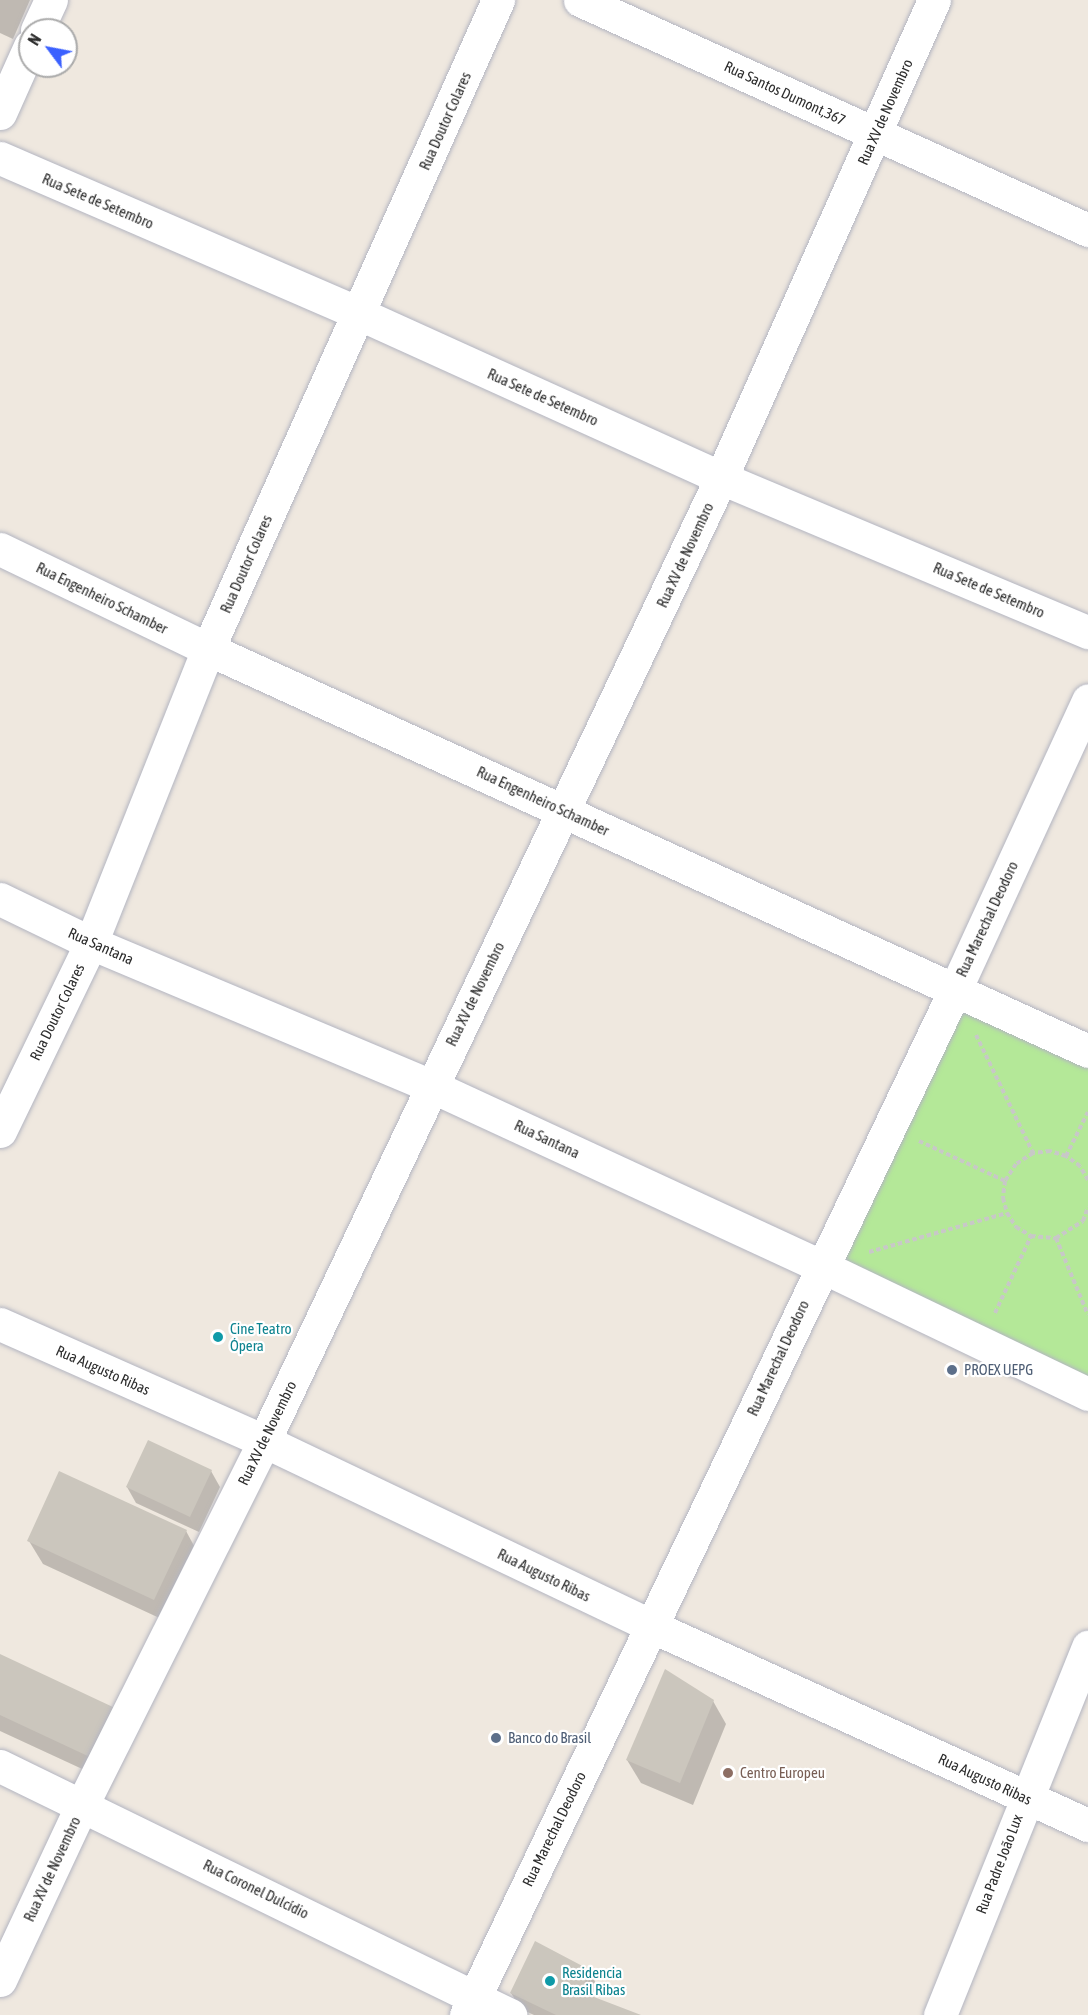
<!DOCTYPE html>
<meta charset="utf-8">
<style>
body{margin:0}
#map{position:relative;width:1088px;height:2015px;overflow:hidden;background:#efe8df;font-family:"Asap Condensed",sans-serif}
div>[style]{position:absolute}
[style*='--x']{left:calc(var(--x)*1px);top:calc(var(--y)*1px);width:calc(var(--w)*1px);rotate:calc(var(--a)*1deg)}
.green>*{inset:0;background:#b4e898}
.shadow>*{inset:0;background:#0003}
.building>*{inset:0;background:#cbc6bd}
.path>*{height:4px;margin-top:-2px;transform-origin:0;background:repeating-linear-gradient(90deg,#c8c8c8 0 4.5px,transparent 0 7.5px)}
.roads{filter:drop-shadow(0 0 2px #b3b5c1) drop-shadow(0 0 2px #b3b5c1)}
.street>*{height:33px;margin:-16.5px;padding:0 16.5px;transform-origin:16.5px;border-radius:16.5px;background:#fff}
.secondary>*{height:33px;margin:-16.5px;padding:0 16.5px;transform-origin:16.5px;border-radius:16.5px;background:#fff}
.dots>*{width:16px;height:16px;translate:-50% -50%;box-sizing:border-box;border:3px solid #fff;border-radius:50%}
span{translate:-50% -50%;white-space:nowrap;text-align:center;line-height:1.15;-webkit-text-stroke:4.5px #fff;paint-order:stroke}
.street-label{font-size:15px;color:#2d2d2d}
.culture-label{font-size:15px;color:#0d838f}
.left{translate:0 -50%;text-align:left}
.service-label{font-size:15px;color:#4e5e75}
.education-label{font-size:15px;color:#785e54}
.north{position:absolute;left:18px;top:18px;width:60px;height:60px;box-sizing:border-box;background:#fff;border:2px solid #ababab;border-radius:50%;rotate:302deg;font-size:16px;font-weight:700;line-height:24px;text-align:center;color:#2d2d2d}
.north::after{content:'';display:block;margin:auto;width:21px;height:27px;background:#3b61ff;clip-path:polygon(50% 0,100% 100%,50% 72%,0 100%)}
</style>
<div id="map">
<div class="green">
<i style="clip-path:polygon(958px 1003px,1088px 1061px,1088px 1384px,832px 1260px)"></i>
</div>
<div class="shadow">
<i style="clip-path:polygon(0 0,30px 0,13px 39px,0 33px)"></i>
<i style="clip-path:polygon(211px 1471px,220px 1487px,199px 1532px,136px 1503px,127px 1487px)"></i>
<i style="clip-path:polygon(186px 1531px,199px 1555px,168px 1622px,43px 1564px,29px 1541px)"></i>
<i style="clip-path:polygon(0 1656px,114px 1709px,106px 1780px,0 1731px)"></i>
<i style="clip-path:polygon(713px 1701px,726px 1724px,693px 1805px,641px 1783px,627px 1760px)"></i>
<i style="clip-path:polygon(589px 1971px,598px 1987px,593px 1999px,638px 2015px,534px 2015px,521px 2009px,511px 1993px)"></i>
</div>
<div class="building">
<i style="clip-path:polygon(148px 1440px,212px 1470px,190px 1517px,126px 1487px)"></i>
<i style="clip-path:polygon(59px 1471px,187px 1530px,154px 1600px,27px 1541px)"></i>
<i style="clip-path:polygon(0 1654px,115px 1708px,92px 1758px,0 1715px)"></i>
<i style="clip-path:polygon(665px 1669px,714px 1700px,680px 1783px,626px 1760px)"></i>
<i style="clip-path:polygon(535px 1941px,590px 1970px,581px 1992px,641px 2015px,556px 2015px,510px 1993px)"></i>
</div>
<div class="path">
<i style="--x:976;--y:1035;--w:131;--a:64.2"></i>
<i style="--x:919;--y:1141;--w:95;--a:24.9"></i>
<i style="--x:1066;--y:1156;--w:49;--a:-63.4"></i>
<i style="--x:1088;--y:1180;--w:16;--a:-120"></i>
<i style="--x:1080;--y:1166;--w:17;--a:-144"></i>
<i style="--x:1066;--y:1156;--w:17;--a:-163"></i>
<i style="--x:1050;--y:1151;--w:17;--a:173"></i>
<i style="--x:1033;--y:1153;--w:20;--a:147"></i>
<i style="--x:1016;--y:1164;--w:20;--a:123"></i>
<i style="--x:1005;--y:1181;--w:17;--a:97"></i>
<i style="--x:1003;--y:1198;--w:16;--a:75"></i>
<i style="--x:1007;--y:1213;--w:17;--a:57"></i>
<i style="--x:1016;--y:1227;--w:17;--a:31"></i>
<i style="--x:1031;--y:1236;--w:25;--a:5"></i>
<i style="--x:1056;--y:1238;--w:32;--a:-32"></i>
<i style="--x:1083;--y:1221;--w:15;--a:-70"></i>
<i style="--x:1056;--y:1238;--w:83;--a:67.4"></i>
<i style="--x:869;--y:1252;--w:143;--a:-15.8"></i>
<i style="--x:995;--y:1313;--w:85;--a:-64.9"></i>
</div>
<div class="roads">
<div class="street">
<i style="--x:580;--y:0;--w:558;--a:24.36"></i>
<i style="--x:0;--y:158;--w:392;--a:23.4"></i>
<i style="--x:360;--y:314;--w:397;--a:24.4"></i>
<i style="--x:721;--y:478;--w:398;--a:22.8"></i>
<i style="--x:0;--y:549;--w:231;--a:25.7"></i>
<i style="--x:208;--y:649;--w:967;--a:24.55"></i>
<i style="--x:0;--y:899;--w:101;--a:25.8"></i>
<i style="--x:91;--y:943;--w:369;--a:22.8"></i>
<i style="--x:431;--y:1086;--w:430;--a:24.8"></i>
<i style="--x:821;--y:1266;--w:296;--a:25.6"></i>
<i style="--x:0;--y:1131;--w:209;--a:-64.2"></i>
<i style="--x:91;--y:943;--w:316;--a:-68.3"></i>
<i style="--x:208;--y:649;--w:711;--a:-65.92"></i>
<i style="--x:0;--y:1766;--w:568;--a:26.02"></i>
<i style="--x:0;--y:1980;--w:195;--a:-64.9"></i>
<i style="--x:83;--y:1803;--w:405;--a:-63.4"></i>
<i style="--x:264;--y:1441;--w:1066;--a:-64.61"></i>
<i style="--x:721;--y:478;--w:523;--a:-65.98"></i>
<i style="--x:466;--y:2015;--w:1133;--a:-64.5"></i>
<i style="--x:954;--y:992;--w:321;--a:-65.3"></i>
<i style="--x:940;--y:2015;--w:397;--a:-68.1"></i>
</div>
<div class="secondary">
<i style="--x:37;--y:30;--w:33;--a:-65"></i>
<i style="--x:0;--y:113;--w:73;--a:-65.9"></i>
<i style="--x:0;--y:1324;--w:289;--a:23.9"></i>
<i style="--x:264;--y:1441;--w:429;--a:25.5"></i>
<i style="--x:651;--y:1626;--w:480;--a:24.5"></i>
</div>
</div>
<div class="dots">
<i style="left:218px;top:1337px;background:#0f9aa8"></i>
<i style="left:952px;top:1370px;background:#5c6f8a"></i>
<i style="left:496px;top:1738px;background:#5c6f8a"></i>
<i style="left:728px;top:1773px;background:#8d6e63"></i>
<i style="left:550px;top:1981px;background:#0f9aa8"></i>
</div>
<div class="street-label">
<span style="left:785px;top:93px;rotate:25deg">Rua Santos Dumont,367</span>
<span style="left:885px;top:112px;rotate:-66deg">Rua XV de Novembro</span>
<span style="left:445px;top:121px;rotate:-66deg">Rua Doutor Colares</span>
<span style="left:98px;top:201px;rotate:23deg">Rua Sete de Setembro</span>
<span style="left:543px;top:397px;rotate:24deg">Rua Sete de Setembro</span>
<span style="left:685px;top:555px;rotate:-65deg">Rua XV de Novembro</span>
<span style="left:246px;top:564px;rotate:-66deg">Rua Doutor Colares</span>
<span style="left:989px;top:590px;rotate:23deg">Rua Sete de Setembro</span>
<span style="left:102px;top:598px;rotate:26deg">Rua Engenheiro Schamber</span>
<span style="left:543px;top:801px;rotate:25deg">Rua Engenheiro Schamber</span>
<span style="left:987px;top:919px;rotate:-65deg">Rua Marechal Deodoro</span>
<span style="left:101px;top:946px;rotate:24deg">Rua Santana</span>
<span style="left:475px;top:994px;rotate:-64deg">Rua XV de Novembro</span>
<span style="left:57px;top:1012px;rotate:-64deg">Rua Doutor Colares</span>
<span style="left:547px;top:1139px;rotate:25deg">Rua Santana</span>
<span style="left:778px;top:1358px;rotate:-65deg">Rua Marechal Deodoro</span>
<span style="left:103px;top:1370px;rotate:24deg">Rua Augusto Ribas</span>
<span style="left:267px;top:1433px;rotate:-64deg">Rua XV de Novembro</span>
<span style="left:544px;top:1575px;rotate:26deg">Rua Augusto Ribas</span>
<span style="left:985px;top:1779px;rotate:25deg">Rua Augusto Ribas</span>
<span style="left:554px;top:1829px;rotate:-64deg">Rua Marechal Deodoro</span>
<span style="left:999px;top:1864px;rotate:-69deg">Rua Padre João Lux</span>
<span style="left:52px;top:1869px;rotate:-65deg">Rua XV de Novembro</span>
<span style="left:256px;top:1889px;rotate:26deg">Rua Coronel Dulcídio</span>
</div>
<div class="culture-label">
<span class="left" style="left:230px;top:1337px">Cine Teatro<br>Ópera</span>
<span class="left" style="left:562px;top:1981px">Residencia<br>Brasil Ribas</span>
</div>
<div class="service-label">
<span class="left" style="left:964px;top:1370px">PROEX UEPG</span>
<span class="left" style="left:508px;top:1738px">Banco do Brasil</span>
</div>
<div class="education-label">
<span class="left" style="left:740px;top:1773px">Centro Europeu</span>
</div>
<div class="north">N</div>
</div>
